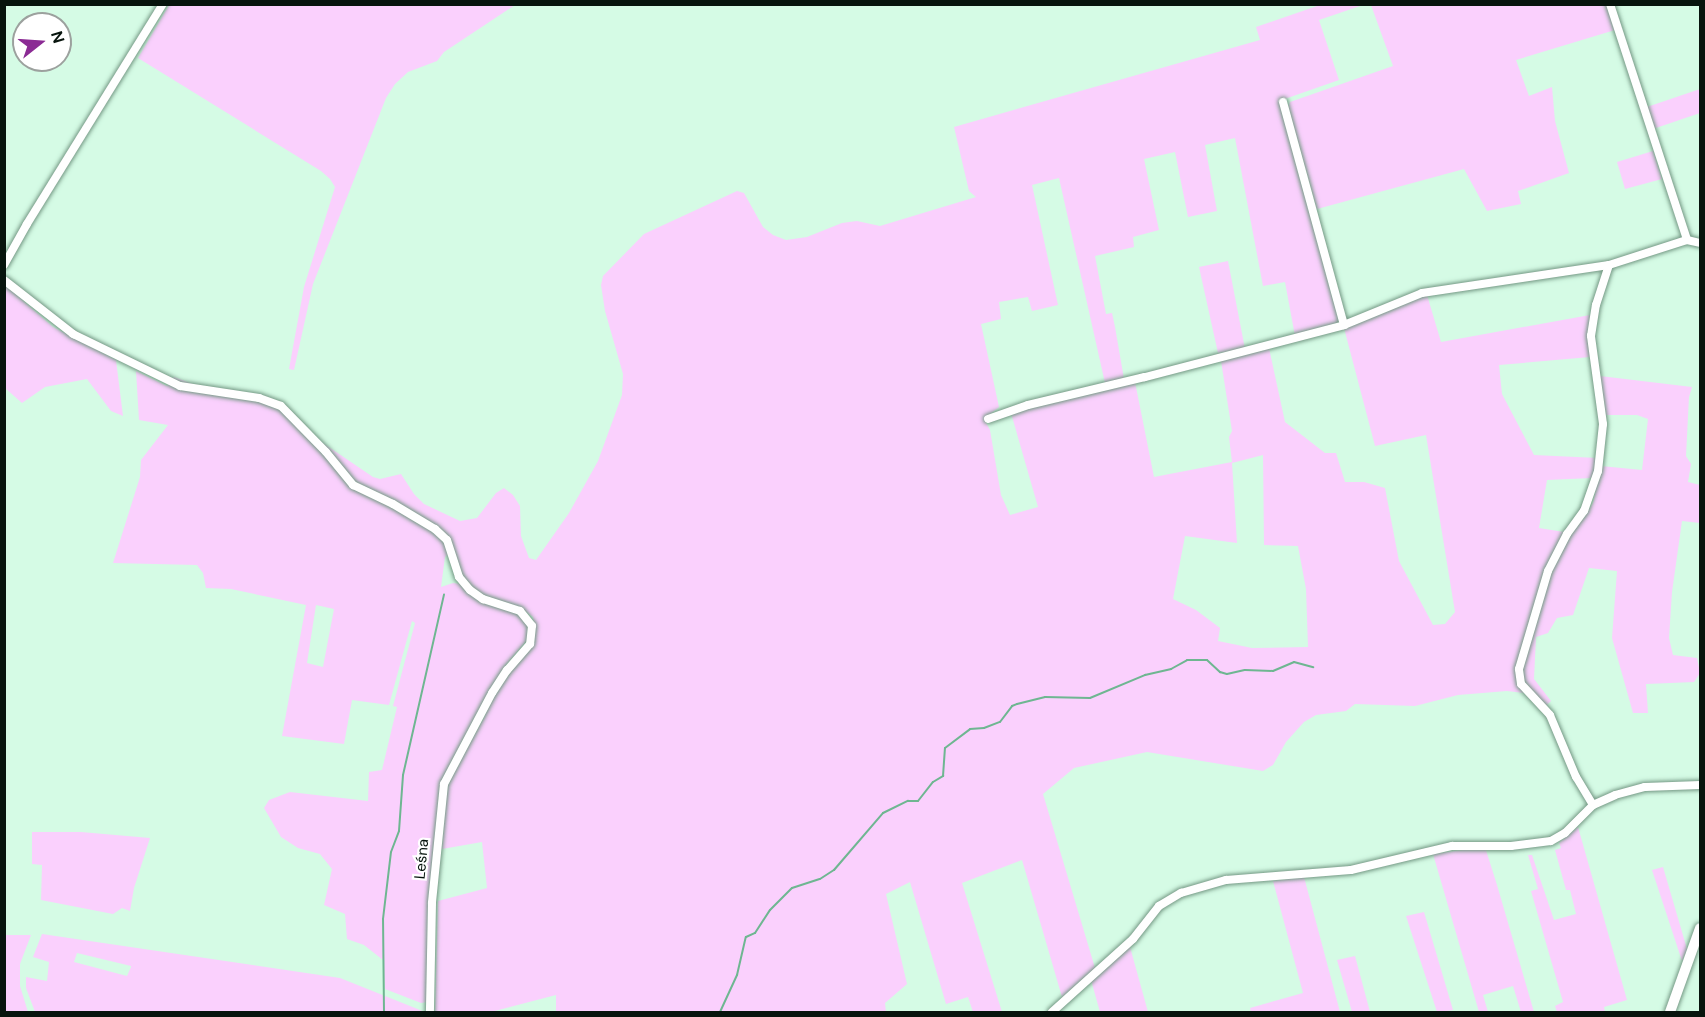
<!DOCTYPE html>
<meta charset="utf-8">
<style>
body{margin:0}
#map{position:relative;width:1705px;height:1017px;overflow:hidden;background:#d5fbe5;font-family:"DM Sans",sans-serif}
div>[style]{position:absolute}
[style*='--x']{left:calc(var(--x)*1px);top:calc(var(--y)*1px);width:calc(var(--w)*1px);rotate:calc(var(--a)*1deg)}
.green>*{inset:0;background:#fad0fd}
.stream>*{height:2px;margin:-1px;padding:0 1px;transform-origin:1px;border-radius:1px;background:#6eb691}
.roads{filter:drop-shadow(0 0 2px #749884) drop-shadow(0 0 2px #749884)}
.street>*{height:8px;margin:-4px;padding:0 4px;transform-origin:4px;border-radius:4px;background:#fff}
.secondary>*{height:10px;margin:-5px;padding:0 5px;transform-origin:5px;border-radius:5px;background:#fff}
span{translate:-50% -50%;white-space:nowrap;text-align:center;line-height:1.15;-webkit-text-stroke:4.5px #fff;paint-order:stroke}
.street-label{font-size:15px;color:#07140d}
.frame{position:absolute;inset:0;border:6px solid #07140d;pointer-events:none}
.north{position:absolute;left:12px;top:12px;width:60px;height:60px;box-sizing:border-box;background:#fff;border:2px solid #9ca19e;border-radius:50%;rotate:73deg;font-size:16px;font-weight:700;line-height:24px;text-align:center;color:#07140d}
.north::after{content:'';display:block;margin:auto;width:21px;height:27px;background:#8b2b94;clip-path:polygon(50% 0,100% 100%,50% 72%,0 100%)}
</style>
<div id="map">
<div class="green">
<i style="clip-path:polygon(169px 5px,515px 5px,444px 52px,437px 61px,408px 72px,395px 84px,386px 98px,313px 284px,294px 370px,289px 369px,304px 287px,335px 187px,330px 179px,321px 171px,138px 58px)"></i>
<i style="clip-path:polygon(evenodd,1320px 5px,1363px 5px,1319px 20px,1339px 80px,1279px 101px,1339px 322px,1295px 336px,1285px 282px,1263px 286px,1235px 138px,1205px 145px,1217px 211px,1188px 217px,1175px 152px,1144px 159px,1159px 230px,1133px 237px,1134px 247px,1095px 256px,1106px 314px,1112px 313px,1115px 327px,1124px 379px,1105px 383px,1059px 178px,1032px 185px,1058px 305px,1032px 311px,1028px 297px,999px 302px,1001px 319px,981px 324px,999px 407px,984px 419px,990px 430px,1001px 495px,1010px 515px,1038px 507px,1011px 413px,1135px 382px,1154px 477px,1232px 462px,1229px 437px,1232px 431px,1221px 361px,1269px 348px,1285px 422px,1325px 453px,1336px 453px,1345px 482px,1364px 482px,1385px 488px,1399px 561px,1433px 625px,1445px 624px,1455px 612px,1426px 435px,1375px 446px,1344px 328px,1427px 295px,1441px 342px,1590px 315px,1588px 334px,1590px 357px,1499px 365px,1502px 394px,1534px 455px,1598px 458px,1592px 478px,1547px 480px,1539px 528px,1564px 532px,1584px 518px,1593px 503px,1601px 466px,1642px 470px,1648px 419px,1637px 415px,1606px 415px,1600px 376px,1692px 387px,1689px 397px,1686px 456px,1691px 464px,1688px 482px,1700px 485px,1700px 523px,1682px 521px,1672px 592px,1669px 638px,1673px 655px,1697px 658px,1700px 673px,1694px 682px,1646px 684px,1648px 713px,1633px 713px,1612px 638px,1617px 571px,1589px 568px,1573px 615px,1557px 618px,1548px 633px,1536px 637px,1534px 679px,1551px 701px,1542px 709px,1524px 693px,1507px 691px,1458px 695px,1415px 706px,1355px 704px,1346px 711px,1316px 715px,1304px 722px,1286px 742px,1273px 765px,1263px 771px,1147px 752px,1074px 768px,1043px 794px,1095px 968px,1062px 997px,1022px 860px,962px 883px,1002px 1012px,973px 1012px,968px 997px,946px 1004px,910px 882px,886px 894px,907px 984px,885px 1003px,886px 1012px,556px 1012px,556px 995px,491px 1012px,435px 1012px,438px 901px,487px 888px,482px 842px,442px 849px,447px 783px,484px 718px,493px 696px,508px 672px,533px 645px,535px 636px,533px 617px,521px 608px,480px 594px,470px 585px,462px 574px,454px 549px,445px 557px,441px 587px,453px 583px,460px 584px,469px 593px,518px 613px,530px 628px,527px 640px,504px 667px,442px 783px,430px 903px,427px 1002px,421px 1003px,385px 989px,383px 960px,364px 945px,347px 939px,345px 914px,324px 905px,332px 869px,320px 854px,298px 848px,281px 837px,264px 808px,269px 800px,290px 792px,368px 801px,369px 772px,382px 770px,397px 707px,393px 706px,415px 623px,412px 621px,389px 705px,352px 700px,344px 744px,282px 736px,306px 605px,231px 589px,206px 588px,203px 573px,197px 565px,113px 563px,140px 477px,141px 460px,168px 425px,139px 420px,136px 371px,167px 386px,174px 377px,204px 388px,268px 399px,320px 441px,373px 477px,380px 479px,401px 474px,414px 494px,424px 504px,460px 521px,477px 518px,496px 493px,504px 488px,513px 495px,520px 506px,521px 536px,529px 558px,536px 560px,569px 513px,598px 461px,622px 395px,623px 374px,605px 311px,601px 285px,603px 276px,644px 234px,737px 191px,744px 193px,763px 227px,773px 235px,786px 240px,807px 237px,842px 223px,857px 221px,880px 226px,976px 197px,969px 191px,954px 127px,1260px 40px,1256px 27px,1320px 5px,1263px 455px,1264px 545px,1298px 546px,1306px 589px,1308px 647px,1252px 648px,1218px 641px,1220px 628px,1196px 610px,1173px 599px,1185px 536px,1237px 543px,1232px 463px,1263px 455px,1320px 5px,316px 605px,334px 609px,323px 667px,307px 663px,316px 605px)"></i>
<i style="clip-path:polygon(1371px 5px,1606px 5px,1615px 30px,1516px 60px,1529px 96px,1552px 87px,1555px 121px,1569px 173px,1518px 191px,1521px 204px,1487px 211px,1464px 169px,1317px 209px,1288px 107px,1290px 102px,1393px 66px)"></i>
<i style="clip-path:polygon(1700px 89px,1700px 113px,1653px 129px,1647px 107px)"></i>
<i style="clip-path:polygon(1653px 151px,1662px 179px,1625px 189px,1617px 162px)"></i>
<i style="clip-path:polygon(1228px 261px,1245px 349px,1218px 353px,1199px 267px)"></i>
<i style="clip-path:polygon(5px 285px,53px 327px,116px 360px,123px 416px,111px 411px,87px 379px,45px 387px,22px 403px,5px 388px)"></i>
<i style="clip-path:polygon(1578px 827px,1627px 1000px,1604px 1007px,1605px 1012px,1557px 1012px,1555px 1006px,1563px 1002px,1531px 891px,1538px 889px,1528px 855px,1532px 855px,1554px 920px,1576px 914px,1570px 890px,1566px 890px,1555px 850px,1561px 848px,1559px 843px)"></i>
<i style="clip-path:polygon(32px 832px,81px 832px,150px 838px,134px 888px,130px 911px,122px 908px,113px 914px,41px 900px,42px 865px,32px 864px)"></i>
<i style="clip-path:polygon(1485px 847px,1497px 885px,1534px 1012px,1521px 1012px,1513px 986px,1483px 995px,1488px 1012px,1479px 1012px,1433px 854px)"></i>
<i style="clip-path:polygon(1663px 867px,1687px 949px,1682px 961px,1652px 870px)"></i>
<i style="clip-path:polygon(1304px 877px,1340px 1012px,1251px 1012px,1250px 1008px,1303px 993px,1273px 881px)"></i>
<i style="clip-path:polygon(1424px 912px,1453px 1010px,1440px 1012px,1437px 1012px,1406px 916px)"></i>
<i style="clip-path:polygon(evenodd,42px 934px,340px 978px,425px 1012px,35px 1012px,26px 988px,26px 977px,47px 981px,49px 962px,33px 957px,42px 934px,77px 953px,131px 966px,131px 967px,127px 976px,74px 962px,77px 953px)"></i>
<i style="clip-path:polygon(5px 935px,31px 935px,20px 964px,20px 986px,28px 1012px,5px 1012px)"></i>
<i style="clip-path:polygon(1130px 947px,1148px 1012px,1100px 1012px,1091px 980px)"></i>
<i style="clip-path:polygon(1355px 956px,1370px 1012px,1352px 1012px,1337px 960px)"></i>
</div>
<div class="stream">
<i style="--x:384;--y:1012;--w:93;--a:-90.6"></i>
<i style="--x:383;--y:919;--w:67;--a:-83.2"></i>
<i style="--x:391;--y:852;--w:22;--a:-69"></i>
<i style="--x:399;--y:831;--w:56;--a:-85.9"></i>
<i style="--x:403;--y:775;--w:185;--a:-77.2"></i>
<i style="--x:720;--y:1012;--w:41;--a:-65.3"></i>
<i style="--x:737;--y:975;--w:39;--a:-77"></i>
<i style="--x:746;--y:937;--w:10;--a:-24"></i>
<i style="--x:755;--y:933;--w:27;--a:-57"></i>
<i style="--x:770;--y:910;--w:31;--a:-45"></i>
<i style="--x:792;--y:888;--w:29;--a:-18"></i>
<i style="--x:820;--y:879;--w:17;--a:-33"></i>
<i style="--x:834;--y:870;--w:75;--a:-49.3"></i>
<i style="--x:883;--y:813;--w:28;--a:-26"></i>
<i style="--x:908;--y:801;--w:10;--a:0"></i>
<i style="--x:918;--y:801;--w:24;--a:-52"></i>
<i style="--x:933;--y:782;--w:12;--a:-31"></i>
<i style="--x:943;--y:776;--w:28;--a:-86"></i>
<i style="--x:945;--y:748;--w:31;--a:-37"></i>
<i style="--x:970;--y:729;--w:14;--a:-4"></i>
<i style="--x:984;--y:728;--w:17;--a:-21"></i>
<i style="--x:1000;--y:722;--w:20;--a:-53"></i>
<i style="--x:1012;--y:706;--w:5;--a:-22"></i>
<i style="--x:1017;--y:704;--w:29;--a:-14"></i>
<i style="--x:1045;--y:697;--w:45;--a:1.3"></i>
<i style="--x:1090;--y:698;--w:60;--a:-22.7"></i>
<i style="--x:1145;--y:675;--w:27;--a:-13"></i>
<i style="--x:1171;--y:669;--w:18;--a:-29"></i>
<i style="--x:1187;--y:660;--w:20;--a:0"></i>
<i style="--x:1207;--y:660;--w:18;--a:43"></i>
<i style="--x:1220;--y:672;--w:7;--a:16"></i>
<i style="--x:1227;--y:674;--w:18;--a:-13"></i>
<i style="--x:1245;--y:670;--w:28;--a:2"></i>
<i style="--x:1273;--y:671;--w:23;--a:-23"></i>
<i style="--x:1294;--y:662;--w:20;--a:15"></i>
</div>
<div class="roads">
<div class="street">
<i style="--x:1610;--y:4;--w:248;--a:71.9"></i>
<i style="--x:1283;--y:102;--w:231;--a:74.7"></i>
<i style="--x:4;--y:265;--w:47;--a:-60.7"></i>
<i style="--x:27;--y:224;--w:259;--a:-58.3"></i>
<i style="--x:4;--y:280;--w:88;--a:38"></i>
<i style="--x:73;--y:334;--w:119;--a:25.9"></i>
<i style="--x:180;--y:386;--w:80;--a:8.6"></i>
<i style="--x:259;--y:398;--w:23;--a:20"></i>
<i style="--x:281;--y:406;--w:64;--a:45.6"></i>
<i style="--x:326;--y:452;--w:43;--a:50.7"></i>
<i style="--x:353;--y:485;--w:44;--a:25.4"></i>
<i style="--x:393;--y:504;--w:49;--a:30.8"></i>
<i style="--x:435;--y:529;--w:16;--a:43"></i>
<i style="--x:447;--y:540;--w:39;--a:72"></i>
<i style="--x:459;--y:577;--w:17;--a:50"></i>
<i style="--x:470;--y:590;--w:16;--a:35"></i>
<i style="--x:483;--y:599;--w:39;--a:18"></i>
<i style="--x:520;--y:611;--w:19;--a:51"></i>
<i style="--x:532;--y:626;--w:18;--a:96"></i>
<i style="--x:530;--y:644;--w:35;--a:131"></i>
<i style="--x:507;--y:670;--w:27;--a:123"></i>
<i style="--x:492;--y:693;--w:103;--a:117.8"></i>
<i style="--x:444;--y:784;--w:120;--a:95.8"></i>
<i style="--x:432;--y:903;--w:109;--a:91.1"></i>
<i style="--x:988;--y:419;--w:42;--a:-19.3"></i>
<i style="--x:1028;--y:405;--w:120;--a:-13.5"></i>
<i style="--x:1145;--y:377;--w:206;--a:-14.6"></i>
<i style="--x:1344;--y:325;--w:84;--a:-22.3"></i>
<i style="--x:1422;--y:293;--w:189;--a:-8.5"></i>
<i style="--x:1609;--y:265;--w:82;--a:-17.8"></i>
<i style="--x:1687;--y:240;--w:13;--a:13"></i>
<i style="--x:1593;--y:805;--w:33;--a:-121"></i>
<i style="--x:1576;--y:777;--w:67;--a:-112.8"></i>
<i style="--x:1550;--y:715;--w:42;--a:-133.1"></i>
<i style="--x:1521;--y:684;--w:15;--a:-98"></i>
<i style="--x:1519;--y:669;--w:102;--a:-73.5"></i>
<i style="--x:1548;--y:571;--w:42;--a:-62.8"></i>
<i style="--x:1567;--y:534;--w:29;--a:-54"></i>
<i style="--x:1584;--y:511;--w:42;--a:-70.7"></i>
<i style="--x:1598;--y:471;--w:47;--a:-83.9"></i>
<i style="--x:1603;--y:424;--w:89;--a:-97.8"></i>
<i style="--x:1591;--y:336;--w:31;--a:-81"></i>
<i style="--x:1596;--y:305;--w:42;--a:-72"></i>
<i style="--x:1052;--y:1012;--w:109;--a:-42"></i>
<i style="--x:1133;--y:939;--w:42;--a:-51.8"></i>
<i style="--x:1159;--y:906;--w:26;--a:-31"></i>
<i style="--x:1181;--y:893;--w:47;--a:-16.1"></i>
<i style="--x:1226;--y:880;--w:125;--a:-4.6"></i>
<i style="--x:1351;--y:870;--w:104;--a:-13.4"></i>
<i style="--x:1452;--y:846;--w:59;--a:0"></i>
<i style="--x:1511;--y:846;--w:40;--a:-7.1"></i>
<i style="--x:1551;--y:841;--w:16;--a:-30"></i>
<i style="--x:1565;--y:833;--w:40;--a:-45"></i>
<i style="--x:1593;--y:805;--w:24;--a:-24"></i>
<i style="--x:1615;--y:795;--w:31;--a:-15"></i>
<i style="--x:1645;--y:787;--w:55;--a:-2.1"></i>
</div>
<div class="secondary">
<i style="--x:1670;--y:1012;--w:89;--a:-70.3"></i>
</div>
</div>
<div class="street-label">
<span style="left:422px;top:859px;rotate:-85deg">Leśna</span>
</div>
<div class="frame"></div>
<div class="north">N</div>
</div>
